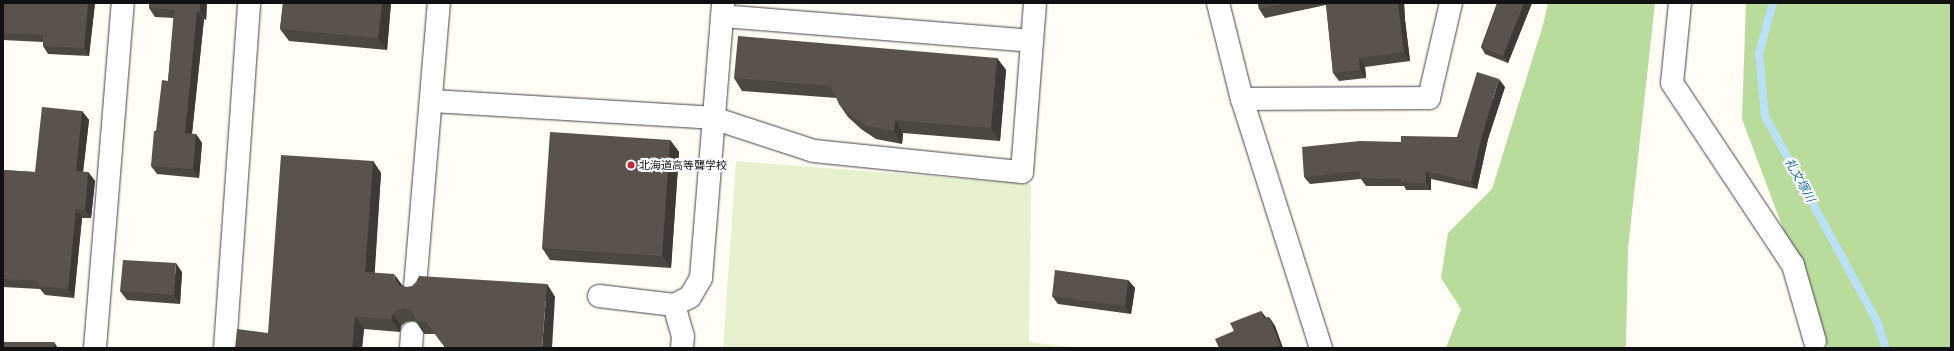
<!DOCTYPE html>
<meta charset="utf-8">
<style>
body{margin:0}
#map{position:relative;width:1954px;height:351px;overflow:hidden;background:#fffdf5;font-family:Merriweather,"Noto Sans JP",serif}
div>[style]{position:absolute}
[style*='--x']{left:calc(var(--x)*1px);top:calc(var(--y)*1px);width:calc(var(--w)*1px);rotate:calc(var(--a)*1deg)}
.forest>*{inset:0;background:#b9dc9c}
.pitch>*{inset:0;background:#e6f2cf}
.stream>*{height:8px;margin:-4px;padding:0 4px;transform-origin:4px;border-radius:4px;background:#b9e0f7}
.roads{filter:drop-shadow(0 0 1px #444) drop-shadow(0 0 1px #444)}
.minor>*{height:22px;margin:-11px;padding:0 11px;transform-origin:11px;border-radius:11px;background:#fff}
.wall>*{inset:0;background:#4d4742}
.shaded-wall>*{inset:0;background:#3f3936}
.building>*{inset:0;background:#5a524d}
.dots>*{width:11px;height:11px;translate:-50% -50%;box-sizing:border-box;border:2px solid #fff;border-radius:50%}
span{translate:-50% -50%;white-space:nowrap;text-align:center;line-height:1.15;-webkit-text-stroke:4px #fff;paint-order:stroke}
.poi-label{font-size:11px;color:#111}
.left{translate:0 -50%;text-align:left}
.water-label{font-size:12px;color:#1768a6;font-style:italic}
.frame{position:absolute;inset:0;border:4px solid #111;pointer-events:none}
</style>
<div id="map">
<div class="forest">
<i style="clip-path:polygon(1548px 3px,1655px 3px,1628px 248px,1626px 346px,1623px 348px,1446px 348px,1461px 309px,1441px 278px,1448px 233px,1492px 189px,1543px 25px)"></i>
<i style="clip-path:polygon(1746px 3px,1951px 3px,1951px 348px,1828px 348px,1742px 119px)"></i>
</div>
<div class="pitch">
<i style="clip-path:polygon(736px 161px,1031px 184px,1029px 342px,1080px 348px,723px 348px)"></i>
</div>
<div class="stream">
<i style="--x:1773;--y:3;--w:52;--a:105.6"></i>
<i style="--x:1759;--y:53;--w:63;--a:84.6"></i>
<i style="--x:1765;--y:116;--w:234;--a:61.4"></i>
<i style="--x:1877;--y:321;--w:28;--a:72"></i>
</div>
<div class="roads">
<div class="minor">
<i style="--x:1218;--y:3;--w:99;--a:76"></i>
<i style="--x:1242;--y:99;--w:187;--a:-0.3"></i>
<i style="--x:1429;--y:98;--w:98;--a:-77"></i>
<i style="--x:1680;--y:3;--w:80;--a:95.7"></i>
<i style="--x:1672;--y:83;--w:219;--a:56.4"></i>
<i style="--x:1793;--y:265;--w:79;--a:73.9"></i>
<i style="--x:722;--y:16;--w:311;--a:4.6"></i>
<i style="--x:1242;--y:99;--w:261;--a:72.4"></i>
<i style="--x:431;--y:101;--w:283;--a:3.4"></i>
<i style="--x:713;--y:118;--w:106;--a:18.1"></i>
<i style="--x:814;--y:151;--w:209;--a:5.8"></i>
<i style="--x:1022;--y:172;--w:169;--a:-85.6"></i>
<i style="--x:415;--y:287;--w:285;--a:-85.2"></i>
<i style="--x:599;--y:296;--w:76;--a:6.8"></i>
<i style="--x:674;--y:305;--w:18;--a:-27"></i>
<i style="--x:690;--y:297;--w:22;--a:-60"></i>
<i style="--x:701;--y:278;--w:276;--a:-85.4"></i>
<i style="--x:674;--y:305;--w:32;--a:74"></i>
<i style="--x:683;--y:336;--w:12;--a:95"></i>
<i style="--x:95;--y:348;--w:346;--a:-85.4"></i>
<i style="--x:225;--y:348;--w:346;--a:-86"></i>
<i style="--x:411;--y:348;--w:15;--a:-86"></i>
</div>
</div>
<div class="wall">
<i style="clip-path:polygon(3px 3px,95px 3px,89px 56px,48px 54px,43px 46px,43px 42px,3px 40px)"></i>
<i style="clip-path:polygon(207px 3px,206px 20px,204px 19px,192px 134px,196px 134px,202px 143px,199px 178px,157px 174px,151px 166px,168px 81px,174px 18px,155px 17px,149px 8px)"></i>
<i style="clip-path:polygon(283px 3px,391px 3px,387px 50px,289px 41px,280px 29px)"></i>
<i style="clip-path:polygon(1258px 3px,1404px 3px,1405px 20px,1410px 61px,1365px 67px,1366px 78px,1339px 81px,1333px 73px,1326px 5px,1265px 18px,1259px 9px)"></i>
<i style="clip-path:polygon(1497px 3px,1532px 3px,1508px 63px,1485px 54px,1481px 47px,1497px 4px)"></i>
<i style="clip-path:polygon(997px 58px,1006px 70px,1000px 141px,903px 133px,902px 144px,876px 139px,861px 129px,848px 117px,839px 104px,837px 98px,742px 91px,734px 78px)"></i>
<i style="clip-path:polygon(1505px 87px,1488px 139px,1477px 189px,1431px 179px,1431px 190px,1406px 190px,1404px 186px,1366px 186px,1361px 179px,1310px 184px,1304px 177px,1401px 142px,1457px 137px)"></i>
<i style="clip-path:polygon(82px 111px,89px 120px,83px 172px,88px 172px,95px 181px,91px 218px,82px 218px,74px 298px,45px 295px,40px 289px,3px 287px,3px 170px,35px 172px)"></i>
<i style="clip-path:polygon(670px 140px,679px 152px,671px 268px,550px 260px,542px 248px)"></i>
<i style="clip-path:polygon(373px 161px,381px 173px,374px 273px,406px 287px,547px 284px,555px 297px,444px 346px,435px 334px,424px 334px,416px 322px,413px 321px,406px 322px,401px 326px,400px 332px,364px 329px,362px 348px,235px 348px,268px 333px)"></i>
<i style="clip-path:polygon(182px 272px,180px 304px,127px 300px,120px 291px)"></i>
<i style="clip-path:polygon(1128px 280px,1135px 288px,1131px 314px,1058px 304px,1052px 296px)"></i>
<i style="clip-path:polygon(1261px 311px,1266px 318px,1269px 317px,1275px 326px,1283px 348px,1219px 348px,1234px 331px)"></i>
</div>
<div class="shaded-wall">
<i style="clip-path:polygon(88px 3px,95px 3px,89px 56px,84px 48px)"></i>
<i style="clip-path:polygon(200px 3px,207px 3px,206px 20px,200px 11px)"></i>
<i style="clip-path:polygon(382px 3px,391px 3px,387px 50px,378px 38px)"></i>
<i style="clip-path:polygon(1398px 3px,1404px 3px,1405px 20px,1410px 61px,1404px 52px,1399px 12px)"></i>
<i style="clip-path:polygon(1524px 3px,1532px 3px,1508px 63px,1503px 56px)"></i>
<i style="clip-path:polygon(197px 11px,204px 19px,191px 142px,185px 133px)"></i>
<i style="clip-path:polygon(997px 58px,1006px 70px,1000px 141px,991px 128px)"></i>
<i style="clip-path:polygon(1359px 58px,1365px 67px,1366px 78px,1360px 70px)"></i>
<i style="clip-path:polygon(1499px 79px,1505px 87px,1488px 139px,1477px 189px,1471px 182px,1483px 132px)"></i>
<i style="clip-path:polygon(82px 111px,89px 120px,82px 180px,76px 171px)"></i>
<i style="clip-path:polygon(895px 120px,903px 133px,902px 144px,894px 131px)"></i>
<i style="clip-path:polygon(196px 134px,202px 143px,199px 178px,193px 169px)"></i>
<i style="clip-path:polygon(670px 140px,679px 152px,671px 268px,662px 256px)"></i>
<i style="clip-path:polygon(373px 161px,381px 173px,374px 285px,365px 272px)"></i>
<i style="clip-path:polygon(1426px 171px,1431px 179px,1431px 190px,1426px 183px)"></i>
<i style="clip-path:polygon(88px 172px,95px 181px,91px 218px,85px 210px)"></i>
<i style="clip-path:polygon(76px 209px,82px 218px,74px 298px,68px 289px)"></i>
<i style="clip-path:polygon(176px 263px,182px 272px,180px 304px,174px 295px)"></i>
<i style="clip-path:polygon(394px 274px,403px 286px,404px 293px,395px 280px)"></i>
<i style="clip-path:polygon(1128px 280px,1135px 288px,1131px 314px,1125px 306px)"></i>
<i style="clip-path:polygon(547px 284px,555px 297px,552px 348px,542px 348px)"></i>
<i style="clip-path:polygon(1261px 311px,1268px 320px,1264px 318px)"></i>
<i style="clip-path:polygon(393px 314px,401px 326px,400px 332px,391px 319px)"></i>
<i style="clip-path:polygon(355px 317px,364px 329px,362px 348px,352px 348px)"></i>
<i style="clip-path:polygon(1269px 317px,1275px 326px,1283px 348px,1281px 348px,1280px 345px)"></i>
<i style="clip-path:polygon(54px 342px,58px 348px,54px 348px)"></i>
</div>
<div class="building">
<i style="clip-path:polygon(3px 3px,88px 3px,84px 48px,43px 46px,43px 35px,3px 33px)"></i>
<i style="clip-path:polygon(149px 3px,200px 3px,200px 11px,197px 11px,185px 133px,196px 134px,193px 169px,151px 166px,154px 131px,156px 131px,162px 80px,168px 81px,174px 10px,149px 8px)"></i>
<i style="clip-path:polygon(283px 3px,382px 3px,378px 38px,280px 29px)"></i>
<i style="clip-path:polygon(1258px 3px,1288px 3px,1259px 9px)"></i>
<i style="clip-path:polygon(1326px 3px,1398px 3px,1399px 12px,1404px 52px,1359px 58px,1360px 70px,1333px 73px)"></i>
<i style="clip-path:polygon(1497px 3px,1524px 3px,1503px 56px,1481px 47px)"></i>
<i style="clip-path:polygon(738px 36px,997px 58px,991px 128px,895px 120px,894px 131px,868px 126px,853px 117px,839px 104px,831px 86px,734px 78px)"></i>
<i style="clip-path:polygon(1477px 72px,1499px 79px,1483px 132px,1471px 182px,1426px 171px,1426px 183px,1401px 182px,1401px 179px,1360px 178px,1360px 171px,1304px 177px,1302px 147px,1360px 141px,1401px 142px,1401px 136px,1457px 137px)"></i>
<i style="clip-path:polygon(42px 107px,82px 111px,76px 171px,88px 172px,85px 210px,76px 209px,68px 289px,38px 286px,39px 281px,3px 279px,3px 170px,35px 172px)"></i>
<i style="clip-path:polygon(550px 132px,670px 140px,662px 256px,542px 248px)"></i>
<i style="clip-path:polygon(281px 155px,373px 161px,365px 272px,394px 274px,395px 280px,399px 285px,406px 287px,412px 286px,416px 282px,419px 276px,547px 284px,542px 348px,444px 348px,444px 346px,426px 322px,416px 321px,414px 315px,410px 310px,405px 308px,397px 310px,393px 314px,391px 319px,355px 317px,352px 348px,235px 348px,237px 329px,268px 333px)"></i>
<i style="clip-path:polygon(123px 260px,176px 263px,174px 295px,120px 291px)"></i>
<i style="clip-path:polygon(1055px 270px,1128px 280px,1125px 306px,1052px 296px)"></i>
<i style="clip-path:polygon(1261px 311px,1264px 318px,1269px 317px,1280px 345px,1277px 346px,1277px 348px,1219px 348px,1215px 339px,1234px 331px,1230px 323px)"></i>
<i style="clip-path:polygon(3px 342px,54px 342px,54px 348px,3px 348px)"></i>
</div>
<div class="dots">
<i style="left:631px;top:165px;background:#c4262e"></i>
</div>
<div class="poi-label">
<span class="left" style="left:639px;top:165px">北海道高等聾学校</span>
</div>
<div class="water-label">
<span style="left:1800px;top:180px;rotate:61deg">礼文塚川</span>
</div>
<div class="frame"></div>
</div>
